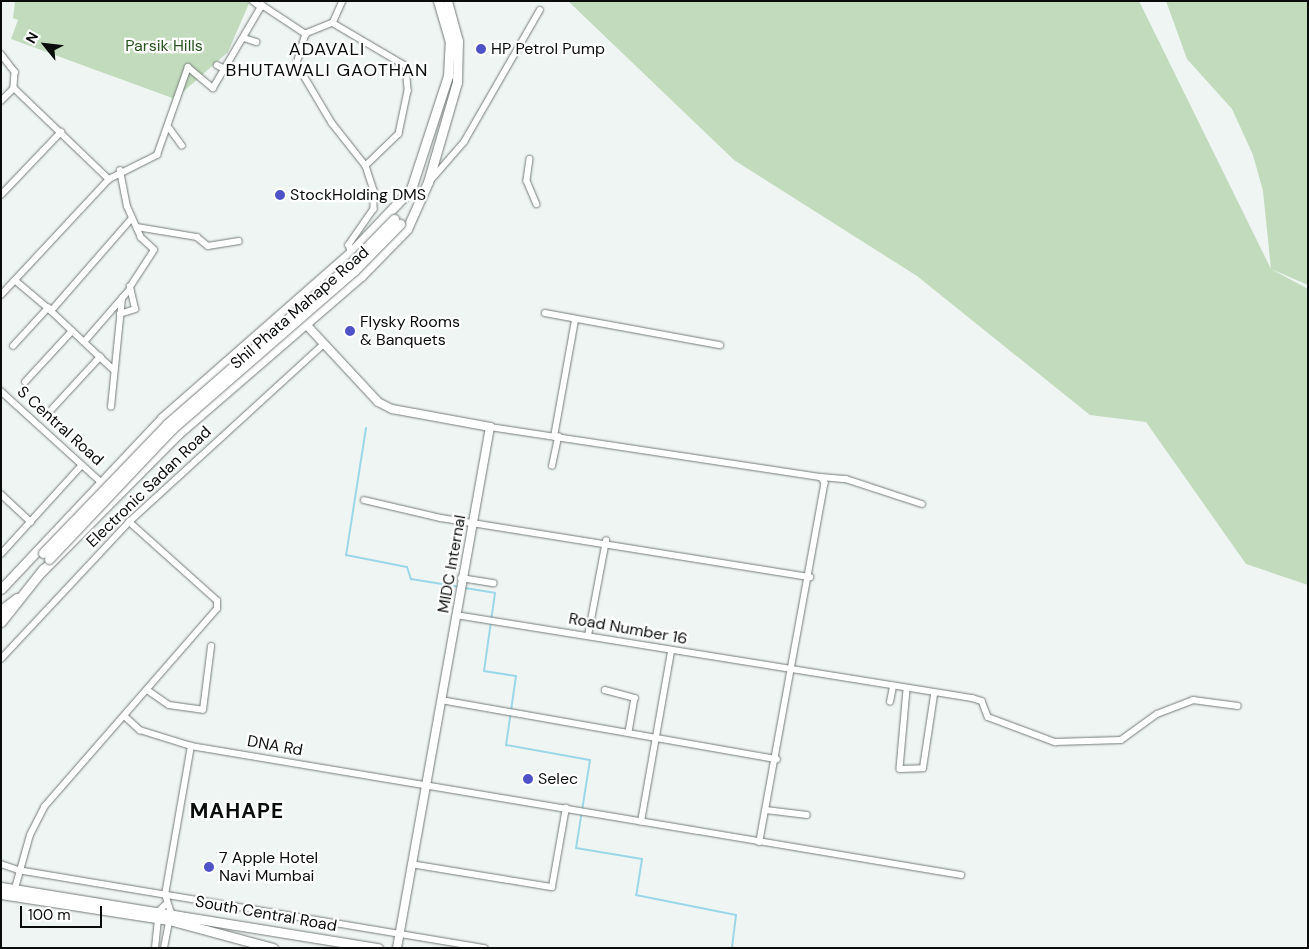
<!DOCTYPE html>
<style>
body{margin:0}
#map{position:relative;width:1309px;height:949px;overflow:hidden;background:#eff5f3;font-family:"DM Sans",sans-serif}
div>[style]{position:absolute}
[style*='--x']{left:calc(var(--x)*1px);top:calc(var(--y)*1px);width:calc(var(--w)*1px);rotate:calc(var(--a)*1deg)}
.green>*{inset:0;background:#c1dbbc}
.stream>*{height:2px;margin:-1px;padding:0 1px;transform-origin:1px;border-radius:1px;background:#9cd7e9}
.roads{filter:drop-shadow(0 0 1px #757b79) drop-shadow(0 0 1px #757b79)}
.minor>*{height:5.5px;margin:-2.75px;padding:0 2.75px;transform-origin:2.75px;border-radius:2.75px;background:#fff}
.tertiary>*{height:8px;margin:-4px;padding:0 4px;transform-origin:4px;border-radius:4px;background:#fff}
.secondary>*{height:9px;margin:-4.5px;padding:0 4.5px;transform-origin:4.5px;border-radius:4.5px;background:#fff}
.primary>*{height:9px;margin:-4.5px;padding:0 4.5px;transform-origin:4.5px;border-radius:4.5px;background:#fff}
.bridges{filter:drop-shadow(0 0 1px #757b79) drop-shadow(0 0 1px #757b79)}
.primary-bridge>*{height:9px;margin:-4.5px;padding:0 4.5px;transform-origin:4.5px;border-radius:4.5px;background:#fff}
.dots>*{width:14px;height:14px;translate:-50% -50%;box-sizing:border-box;border:2px solid #fff;border-radius:50%}
span{translate:-50% -50%;white-space:nowrap;text-align:center;line-height:1.15;-webkit-text-stroke:4.5px #fff;paint-order:stroke}
.park-label{font-size:16px;color:#27531e}
.poi-label{font-size:16px;color:#0a0c0b}
.left{translate:0 -50%;text-align:left}
.street-label{font-size:16px;color:#0a0c0b}
.neighbourhood-label{font-size:18px;color:#0a0c0b;letter-spacing:1px}
.district-label{font-size:21px;color:#0a0c0b;font-weight:700;letter-spacing:1px}
.frame{position:absolute;inset:0;border:2px solid #0a0c0b;pointer-events:none}
.north{position:absolute;left:20px;top:20px;width:50px;height:50px;-webkit-text-stroke:4px #fff;paint-order:stroke;rotate:299deg;font-size:14px;font-weight:700;line-height:20px;text-align:center;color:#0a0c0b}
.north::after{content:'';display:block;margin:auto;width:18px;height:22px;background:#0a0c0b;clip-path:polygon(50% 0,100% 100%,50% 72%,0 100%)}
.scale{position:absolute;left:20px;top:906px;width:82px;height:22px;box-sizing:border-box;border:2px solid #0a0c0b;border-top:0;padding-left:6px;font-size:15px;line-height:18px;white-space:nowrap;color:#0a0c0b;-webkit-text-stroke:4px #fff;paint-order:stroke}
</style>
<div id="map">
<div class="green">
<i style="clip-path:polygon(15px 1px,250px 1px,228px 52px,175px 99px,11px 39px,18px 20px,13px 18px)"></i>
<i style="clip-path:polygon(568px 1px,1139px 1px,1271px 269px,1263px 191px,1253px 155px,1232px 109px,1187px 59px,1166px 1px,1308px 1px,1308px 285px,1271px 269px,1308px 289px,1308px 585px,1246px 564px,1146px 422px,1090px 415px,917px 276px,734px 160px)"></i>
</div>
<div class="stream">
<i style="--x:366;--y:428;--w:129;--a:98.9"></i>
<i style="--x:346;--y:555;--w:62;--a:11.1"></i>
<i style="--x:407;--y:567;--w:13;--a:72"></i>
<i style="--x:411;--y:579;--w:50;--a:9.3"></i>
<i style="--x:465;--y:588;--w:30;--a:9"></i>
<i style="--x:495;--y:593;--w:79;--a:98"></i>
<i style="--x:484;--y:671;--w:32;--a:9"></i>
<i style="--x:516;--y:676;--w:70;--a:98.2"></i>
<i style="--x:506;--y:745;--w:85;--a:10.1"></i>
<i style="--x:590;--y:760;--w:89;--a:99"></i>
<i style="--x:576;--y:848;--w:67;--a:9.5"></i>
<i style="--x:642;--y:859;--w:36;--a:99"></i>
<i style="--x:636;--y:895;--w:102;--a:11.3"></i>
<i style="--x:736;--y:915;--w:33;--a:97"></i>
</div>
<div class="roads">
<div class="minor">
<i style="--x:253;--y:1;--w:10;--a:37"></i>
<i style="--x:343;--y:1;--w:24;--a:114"></i>
<i style="--x:333;--y:23;--w:29;--a:158"></i>
<i style="--x:306;--y:34;--w:31;--a:107"></i>
<i style="--x:297;--y:64;--w:69;--a:59.3"></i>
<i style="--x:332;--y:123;--w:55;--a:51.7"></i>
<i style="--x:366;--y:166;--w:25;--a:72"></i>
<i style="--x:374;--y:190;--w:19;--a:90"></i>
<i style="--x:374;--y:209;--w:44;--a:124.8"></i>
<i style="--x:349;--y:245;--w:9;--a:72"></i>
<i style="--x:333;--y:23;--w:85;--a:30.5"></i>
<i style="--x:406;--y:66;--w:25;--a:85"></i>
<i style="--x:408;--y:91;--w:44;--a:101.8"></i>
<i style="--x:399;--y:134;--w:46;--a:135.9"></i>
<i style="--x:244;--y:38;--w:13;--a:18"></i>
<i style="--x:1;--y:54;--w:23;--a:52"></i>
<i style="--x:15;--y:72;--w:16;--a:94"></i>
<i style="--x:14;--y:88;--w:132;--a:43.8"></i>
<i style="--x:217;--y:65;--w:9;--a:27"></i>
<i style="--x:1;--y:101;--w:18;--a:-45"></i>
<i style="--x:168;--y:126;--w:24;--a:54"></i>
<i style="--x:530;--y:159;--w:22;--a:98"></i>
<i style="--x:527;--y:181;--w:25;--a:67"></i>
<i style="--x:430;--y:181;--w:52;--a:-48.9"></i>
<i style="--x:464;--y:142;--w:152;--a:-60.1"></i>
<i style="--x:1;--y:195;--w:87;--a:-46.4"></i>
<i style="--x:137;--y:227;--w:61;--a:9.5"></i>
<i style="--x:197;--y:237;--w:14;--a:39"></i>
<i style="--x:208;--y:246;--w:31;--a:-9"></i>
<i style="--x:15;--y:280;--w:43;--a:40.3"></i>
<i style="--x:1;--y:295;--w:158;--a:-47"></i>
<i style="--x:109;--y:179;--w:54;--a:-26.6"></i>
<i style="--x:157;--y:155;--w:93;--a:-70.6"></i>
<i style="--x:188;--y:67;--w:33;--a:40"></i>
<i style="--x:213;--y:88;--w:96;--a:-59.4"></i>
<i style="--x:262;--y:5;--w:53;--a:33.4"></i>
<i style="--x:51;--y:311;--w:123;--a:-48.9"></i>
<i style="--x:545;--y:313;--w:178;--a:10.4"></i>
<i style="--x:120;--y:314;--w:16;--a:-18"></i>
<i style="--x:135;--y:309;--w:23;--a:-103"></i>
<i style="--x:130;--y:287;--w:44;--a:-57"></i>
<i style="--x:154;--y:250;--w:18;--a:-137"></i>
<i style="--x:141;--y:238;--w:34;--a:-114"></i>
<i style="--x:127;--y:207;--w:37;--a:-101"></i>
<i style="--x:84;--y:342;--w:70;--a:-49"></i>
<i style="--x:13;--y:346;--w:52;--a:-47.4"></i>
<i style="--x:48;--y:308;--w:89;--a:43.2"></i>
<i style="--x:25;--y:382;--w:69;--a:-47.3"></i>
<i style="--x:1;--y:391;--w:135;--a:42.3"></i>
<i style="--x:111;--y:407;--w:109;--a:-84.2"></i>
<i style="--x:52;--y:409;--w:71;--a:-47.3"></i>
<i style="--x:490;--y:427;--w:335;--a:8.6"></i>
<i style="--x:821;--y:477;--w:7;--a:56"></i>
<i style="--x:825;--y:483;--w:365;--a:100.3"></i>
<i style="--x:554;--y:437;--w:119;--a:-79.8"></i>
<i style="--x:552;--y:466;--w:30;--a:-78"></i>
<i style="--x:821;--y:477;--w:25;--a:5"></i>
<i style="--x:846;--y:479;--w:80;--a:18.2"></i>
<i style="--x:1;--y:494;--w:41;--a:43"></i>
<i style="--x:364;--y:500;--w:79;--a:13.2"></i>
<i style="--x:441;--y:518;--w:374;--a:9.1"></i>
<i style="--x:1;--y:554;--w:120;--a:-47.7"></i>
<i style="--x:461;--y:578;--w:33;--a:9"></i>
<i style="--x:456;--y:615;--w:523;--a:9.14"></i>
<i style="--x:972;--y:698;--w:10;--a:17"></i>
<i style="--x:982;--y:701;--w:17;--a:69"></i>
<i style="--x:988;--y:717;--w:72;--a:20.5"></i>
<i style="--x:1055;--y:742;--w:66;--a:-1.7"></i>
<i style="--x:1121;--y:740;--w:44;--a:-35.8"></i>
<i style="--x:1157;--y:714;--w:39;--a:-21"></i>
<i style="--x:1193;--y:700;--w:45;--a:7.6"></i>
<i style="--x:588;--y:636;--w:97;--a:-79.3"></i>
<i style="--x:1;--y:659;--w:187;--a:-46.9"></i>
<i style="--x:129;--y:522;--w:264;--a:-42.4"></i>
<i style="--x:605;--y:690;--w:31;--a:15"></i>
<i style="--x:635;--y:698;--w:35;--a:100"></i>
<i style="--x:907;--y:690;--w:79;--a:95.1"></i>
<i style="--x:900;--y:769;--w:23;--a:-2"></i>
<i style="--x:923;--y:768;--w:74;--a:-81.4"></i>
<i style="--x:149;--y:691;--w:24;--a:35"></i>
<i style="--x:169;--y:705;--w:34;--a:8"></i>
<i style="--x:203;--y:710;--w:64;--a:-82.8"></i>
<i style="--x:441;--y:700;--w:341;--a:10"></i>
<i style="--x:890;--y:702;--w:16;--a:-79"></i>
<i style="--x:127;--y:718;--w:18;--a:43"></i>
<i style="--x:140;--y:730;--w:53;--a:17.4"></i>
<i style="--x:191;--y:746;--w:781;--a:9.51"></i>
<i style="--x:766;--y:810;--w:41;--a:7"></i>
<i style="--x:641;--y:822;--w:174;--a:-80"></i>
<i style="--x:1;--y:864;--w:18;--a:19"></i>
<i style="--x:18;--y:870;--w:473;--a:9.5"></i>
<i style="--x:411;--y:864;--w:143;--a:9.3"></i>
<i style="--x:552;--y:887;--w:80;--a:-80"></i>
<i style="--x:14;--y:892;--w:59;--a:-74.3"></i>
<i style="--x:30;--y:835;--w:31;--a:-63"></i>
<i style="--x:44;--y:807;--w:263;--a:-48.9"></i>
<i style="--x:217;--y:609;--w:8;--a:-90"></i>
<i style="--x:217;--y:601;--w:118;--a:-138.1"></i>
<i style="--x:155;--y:948;--w:37;--a:-84"></i>
<i style="--x:159;--y:911;--w:8;--a:-45"></i>
<i style="--x:164;--y:948;--w:36;--a:-79"></i>
<i style="--x:171;--y:913;--w:19;--a:-108"></i>
<i style="--x:165;--y:895;--w:151;--a:-80.1"></i>
</div>
<div class="tertiary">
<i style="--x:301;--y:319;--w:113;--a:47.1"></i>
<i style="--x:378;--y:402;--w:16;--a:27"></i>
<i style="--x:392;--y:409;--w:100;--a:10.4"></i>
<i style="--x:490;--y:427;--w:529;--a:100.12"></i>
</div>
<div class="secondary">
<i style="--x:1;--y:887;--w:382;--a:9.2"></i>
<i style="--x:1;--y:894;--w:170;--a:8.8"></i>
<i style="--x:169;--y:920;--w:108;--a:15.1"></i>
</div>
<div class="primary">
<i style="--x:40;--y:573;--w:196;--a:-45.2"></i>
<i style="--x:178;--y:434;--w:242;--a:-40.8"></i>
<i style="--x:361;--y:276;--w:66;--a:-45.6"></i>
<i style="--x:407;--y:229;--w:51;--a:-65.9"></i>
<i style="--x:428;--y:182;--w:104;--a:-73.8"></i>
<i style="--x:457;--y:82;--w:41;--a:-88.6"></i>
<i style="--x:458;--y:41;--w:41;--a:-105.4"></i>
<i style="--x:1;--y:589;--w:235;--a:-46.7"></i>
<i style="--x:162;--y:418;--w:250;--a:-41.3"></i>
<i style="--x:350;--y:253;--w:88;--a:-46.4"></i>
<i style="--x:411;--y:189;--w:119;--a:-71.9"></i>
<i style="--x:448;--y:76;--w:34;--a:-87"></i>
<i style="--x:450;--y:42;--w:43;--a:-106.3"></i>
<i style="--x:1;--y:610;--w:20;--a:-37"></i>
<i style="--x:1;--y:622;--w:68;--a:-51.6"></i>
</div>
</div>
<div class="bridges">
<div class="primary-bridge">
<i style="--x:43;--y:553;--w:179;--a:-46.1"></i>
<i style="--x:167;--y:424;--w:240;--a:-41.1"></i>
<i style="--x:348;--y:266;--w:66;--a:-45.6"></i>
<i style="--x:49;--y:559;--w:179;--a:-46.6"></i>
<i style="--x:172;--y:429;--w:241;--a:-41"></i>
<i style="--x:354;--y:271;--w:66;--a:-45.6"></i>
</div>
</div>
<div class="dots">
<i style="left:481px;top:49px;background:#4e51c7"></i>
<i style="left:280px;top:195px;background:#4e51c7"></i>
<i style="left:350px;top:331px;background:#4e51c7"></i>
<i style="left:528px;top:779px;background:#4e51c7"></i>
<i style="left:209px;top:867px;background:#4e51c7"></i>
</div>
<div class="park-label">
<span style="left:164px;top:46px">Parsik Hills</span>
</div>
<div class="poi-label">
<span class="left" style="left:491px;top:49px">HP Petrol Pump</span>
<span class="left" style="left:290px;top:195px">StockHolding DMS</span>
<span class="left" style="left:360px;top:331px">Flysky Rooms<br>&amp; Banquets</span>
<span class="left" style="left:538px;top:779px">Selec</span>
<span class="left" style="left:219px;top:867px">7 Apple Hotel<br>Navi Mumbai</span>
</div>
<div class="street-label">
<span style="left:300px;top:308px;rotate:-41deg">Shil Phata Mahape Road</span>
<span style="left:60px;top:426px;rotate:42deg">S Central Road</span>
<span style="left:149px;top:487px;rotate:-44deg">Electronic Sadan Road</span>
<span style="left:452px;top:564px;rotate:-80deg">MIDC Internal</span>
<span style="left:628px;top:629px;rotate:10deg">Road Number 16</span>
<span style="left:275px;top:746px;rotate:10deg">DNA Rd</span>
<span style="left:266px;top:914px;rotate:10deg">South Central Road</span>
</div>
<div class="neighbourhood-label">
<span style="left:327px;top:60px">ADAVALI<br>BHUTAWALI GAOTHAN</span>
</div>
<div class="district-label">
<span style="left:237px;top:811px">MAHAPE</span>
</div>
<div class="frame"></div>
<div class="north">N</div>
<div class="scale">100 m</div>
</div>
